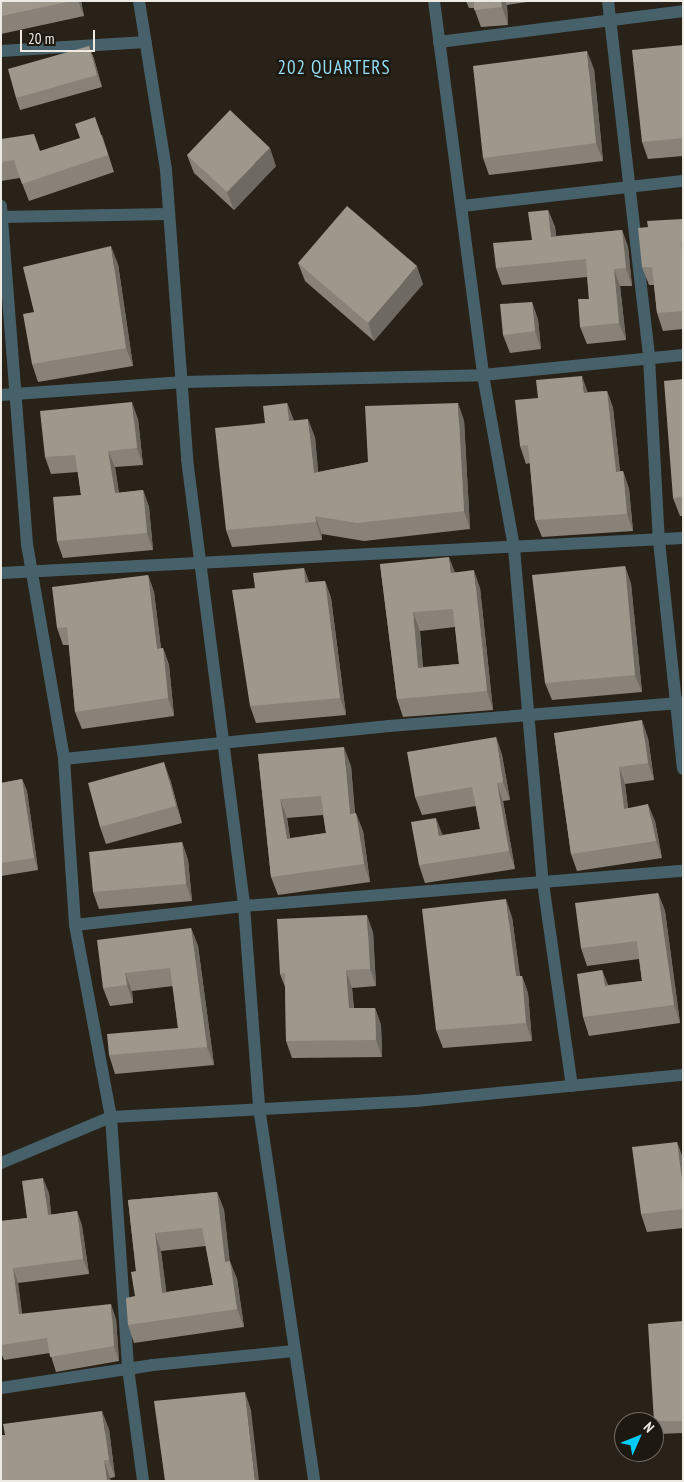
<!DOCTYPE html>
<style>
body{margin:0}
#map{position:relative;width:684px;height:1482px;overflow:hidden;background:#282219;font-family:"PT Sans Narrow",sans-serif}
div>[style]{position:absolute}
[style*='--x']{left:calc(var(--x)*1px);top:calc(var(--y)*1px);width:calc(var(--w)*1px);rotate:calc(var(--a)*1deg)}
.street>*{height:12px;margin:-6px;padding:0 6px;transform-origin:6px;border-radius:6px;background:#47616a}
.wall>*{inset:0;background:#888278}
.shaded-wall>*{inset:0;background:#6f6a61}
.building>*{inset:0;background:#9e978b}
span{translate:-50% -50%;white-space:nowrap;text-align:center;line-height:1.15;-webkit-text-stroke:5px #1e1910;paint-order:stroke}
.neighbourhood-label{font-size:19px;color:#94ddf6;letter-spacing:1px}
.frame{position:absolute;inset:0;border:2px solid #edeae3;pointer-events:none}
.north{position:absolute;left:614px;top:1412px;width:50px;height:50px;box-sizing:border-box;background:#1e1910;border:1px solid #716d64;border-radius:50%;rotate:46deg;font-size:14px;font-weight:700;line-height:20px;text-align:center;color:#edeae3}
.north::after{content:'';display:block;margin:auto;width:18px;height:22px;background:#00cbf9;clip-path:polygon(50% 0,100% 100%,50% 72%,0 100%)}
.scale{position:absolute;left:20px;top:30px;width:75px;height:22px;box-sizing:border-box;border:2px solid #edeae3;border-top:0;padding-left:6px;font-size:15px;line-height:18px;white-space:nowrap;color:#edeae3;-webkit-text-stroke:4px #1e1910;paint-order:stroke}
</style>
<div id="map">
<div class="street">
<i style="--x:139;--y:1;--w:171;--a:80.9"></i>
<i style="--x:166;--y:170;--w:290;--a:85.8"></i>
<i style="--x:187;--y:459;--w:451;--a:82.7"></i>
<i style="--x:244;--y:906;--w:202;--a:85.7"></i>
<i style="--x:259;--y:1107;--w:378;--a:81.6"></i>
<i style="--x:434;--y:1;--w:377;--a:82.5"></i>
<i style="--x:483;--y:375;--w:176;--a:79.8"></i>
<i style="--x:514;--y:548;--w:336;--a:85.1"></i>
<i style="--x:543;--y:883;--w:205;--a:81.9"></i>
<i style="--x:608;--y:1;--w:359;--a:83.4"></i>
<i style="--x:649;--y:358;--w:183;--a:86.9"></i>
<i style="--x:659;--y:541;--w:229;--a:84"></i>
<i style="--x:439;--y:42;--w:246;--a:-7.2"></i>
<i style="--x:1;--y:51;--w:145;--a:-3.6"></i>
<i style="--x:1;--y:206;--w:339;--a:85.6"></i>
<i style="--x:27;--y:544;--w:218;--a:80.2"></i>
<i style="--x:64;--y:759;--w:166;--a:86.2"></i>
<i style="--x:75;--y:925;--w:195;--a:79.4"></i>
<i style="--x:111;--y:1117;--w:252;--a:86.1"></i>
<i style="--x:128;--y:1368;--w:114;--a:82.4"></i>
<i style="--x:462;--y:206;--w:222;--a:-6.5"></i>
<i style="--x:1;--y:217;--w:168;--a:-1"></i>
<i style="--x:1;--y:395;--w:183;--a:-4.1"></i>
<i style="--x:184;--y:382;--w:299;--a:-1.3"></i>
<i style="--x:483;--y:375;--w:201;--a:-5.7"></i>
<i style="--x:1;--y:573;--w:683;--a:-2.94"></i>
<i style="--x:64;--y:759;--w:327;--a:-5.8"></i>
<i style="--x:389;--y:726;--w:295;--a:-4.5"></i>
<i style="--x:75;--y:925;--w:170;--a:-6.4"></i>
<i style="--x:244;--y:906;--w:440;--a:-4.6"></i>
<i style="--x:1;--y:1163;--w:119;--a:-22.7"></i>
<i style="--x:111;--y:1117;--w:305;--a:-3"></i>
<i style="--x:416;--y:1101;--w:268;--a:-5.6"></i>
<i style="--x:1;--y:1388;--w:154;--a:-8.6"></i>
<i style="--x:153;--y:1365;--w:141;--a:-5.7"></i>
</div>
<div class="wall">
<i style="clip-path:polygon(1px 1px,81px 1px,84px 16px,1px 34px)"></i>
<i style="clip-path:polygon(466px 1px,534px 1px,507px 5px,508px 25px,481px 27px,474px 8px,469px 8px)"></i>
<i style="clip-path:polygon(683px 45px,683px 156px,648px 159px,642px 142px)"></i>
<i style="clip-path:polygon(89px 46px,94px 59px,102px 87px,20px 110px,16px 98px)"></i>
<i style="clip-path:polygon(594px 69px,603px 161px,489px 175px,483px 158px)"></i>
<i style="clip-path:polygon(102px 135px,114px 172px,29px 201px,20px 178px,1px 181px,1px 139px,41px 151px)"></i>
<i style="clip-path:polygon(187px 155px,276px 166px,234px 210px,194px 173px)"></i>
<i style="clip-path:polygon(548px 210px,555px 227px,556px 236px,622px 230px,628px 247px,632px 286px,620px 286px,626px 340px,587px 344px,580px 327px,589px 299px,587px 277px,502px 285px,496px 268px,532px 240px)"></i>
<i style="clip-path:polygon(683px 219px,683px 329px,663px 331px,657px 313px,654px 285px,649px 285px,642px 267px,648px 227px)"></i>
<i style="clip-path:polygon(298px 263px,423px 284px,374px 341px,305px 281px)"></i>
<i style="clip-path:polygon(118px 264px,133px 366px,38px 382px,32px 364px)"></i>
<i style="clip-path:polygon(532px 302px,538px 320px,541px 349px,510px 353px,503px 335px)"></i>
<i style="clip-path:polygon(683px 379px,683px 516px,680px 516px,673px 498px)"></i>
<i style="clip-path:polygon(607px 391px,613px 408px,620px 471px,623px 471px,629px 489px,633px 531px,542px 537px,535px 520px,530px 463px,526px 464px,520px 446px,588px 392px)"></i>
<i style="clip-path:polygon(287px 403px,294px 421px,315px 437px,318px 472px,368px 462px,464px 420px,470px 529px,364px 541px,322px 534px,322px 540px,232px 547px,226px 530px,265px 423px)"></i>
<i style="clip-path:polygon(138px 419px,143px 465px,115px 467px,119px 493px,143px 490px,149px 507px,153px 550px,63px 558px,57px 541px,81px 495px,78px 472px,51px 474px,45px 457px)"></i>
<i style="clip-path:polygon(evenodd,380px 564px,455px 572px,480px 588px,493px 710px,403px 717px,397px 699px,380px 564px,455px 627px,459px 664px,423px 667px,420px 631px,455px 627px)"></i>
<i style="clip-path:polygon(625px 566px,631px 584px,642px 692px,552px 700px,545px 683px)"></i>
<i style="clip-path:polygon(304px 568px,309px 582px,325px 581px,331px 598px,346px 715px,256px 723px,250px 706px,255px 588px)"></i>
<i style="clip-path:polygon(148px 575px,154px 592px,161px 648px,163px 648px,169px 665px,174px 716px,82px 729px,75px 712px,69px 645px,63px 645px,57px 628px)"></i>
<i style="clip-path:polygon(554px 733px,648px 738px,654px 780px,625px 784px,628px 808px,655px 821px,662px 858px,577px 871px,571px 854px)"></i>
<i style="clip-path:polygon(496px 737px,502px 755px,510px 800px,503px 801px,515px 869px,425px 883px,419px 865px,442px 835px,480px 829px,476px 806px,422px 815px,415px 797px)"></i>
<i style="clip-path:polygon(evenodd,258px 754px,351px 766px,355px 813px,363px 831px,370px 882px,278px 895px,271px 877px,258px 754px,323px 815px,326px 833px,290px 838px,287px 818px,323px 815px)"></i>
<i style="clip-path:polygon(22px 779px,27px 791px,38px 870px,1px 876px,1px 783px)"></i>
<i style="clip-path:polygon(170px 779px,182px 823px,106px 844px,100px 827px)"></i>
<i style="clip-path:polygon(182px 842px,188px 860px,192px 901px,99px 909px,93px 892px)"></i>
<i style="clip-path:polygon(658px 893px,665px 911px,680px 1023px,589px 1036px,583px 1017px,602px 970px,608px 985px,642px 981px,639px 959px,587px 966px,581px 948px)"></i>
<i style="clip-path:polygon(512px 917px,520px 976px,522px 976px,528px 993px,532px 1041px,443px 1048px,436px 1030px)"></i>
<i style="clip-path:polygon(191px 928px,198px 946px,214px 1065px,115px 1074px,109px 1055px,178px 1028px,173px 986px,132px 991px,133px 1003px,110px 1006px,103px 988px)"></i>
<i style="clip-path:polygon(373px 932px,376px 986px,352px 988px,354px 1008px,375px 1008px,381px 1025px,382px 1057px,292px 1058px,286px 1041px,285px 987px,280px 974px)"></i>
<i style="clip-path:polygon(677px 1142px,683px 1159px,683px 1228px,647px 1232px,641px 1214px)"></i>
<i style="clip-path:polygon(evenodd,217px 1192px,224px 1210px,229px 1261px,237px 1279px,244px 1327px,134px 1343px,128px 1325px,135px 1296px,136px 1271px,128px 1200px,217px 1192px,206px 1246px,213px 1285px,166px 1292px,161px 1251px,206px 1246px)"></i>
<i style="clip-path:polygon(49px 1193px,51px 1215px,77px 1211px,82px 1226px,89px 1274px,18px 1283px,22px 1314px,116px 1319px,119px 1361px,56px 1372px,50px 1353px,4px 1360px,1px 1353px,1px 1221px,27px 1218px)"></i>
<i style="clip-path:polygon(683px 1321px,683px 1433px,658px 1434px,654px 1421px)"></i>
<i style="clip-path:polygon(109px 1429px,115px 1477px,110px 1478px,111px 1481px,1px 1481px)"></i>
</div>
<div class="shaded-wall">
<i style="clip-path:polygon(78px 1px,81px 1px,84px 16px)"></i>
<i style="clip-path:polygon(501px 1px,505px 1px,507px 5px,508px 25px,502px 7px)"></i>
<i style="clip-path:polygon(89px 46px,94px 59px,102px 87px,97px 75px)"></i>
<i style="clip-path:polygon(587px 51px,594px 69px,603px 161px,596px 143px)"></i>
<i style="clip-path:polygon(270px 148px,276px 166px,234px 210px,227px 192px)"></i>
<i style="clip-path:polygon(548px 210px,555px 227px,558px 254px,551px 237px)"></i>
<i style="clip-path:polygon(622px 230px,628px 247px,632px 286px,626px 268px)"></i>
<i style="clip-path:polygon(111px 246px,118px 264px,133px 366px,126px 348px)"></i>
<i style="clip-path:polygon(417px 266px,423px 284px,374px 341px,368px 323px)"></i>
<i style="clip-path:polygon(614px 269px,620px 286px,626px 340px,619px 323px)"></i>
<i style="clip-path:polygon(532px 302px,538px 320px,541px 349px,535px 331px)"></i>
<i style="clip-path:polygon(582px 376px,588px 393px,584px 393px)"></i>
<i style="clip-path:polygon(607px 391px,613px 408px,622px 489px,616px 472px)"></i>
<i style="clip-path:polygon(132px 402px,138px 419px,143px 465px,137px 448px)"></i>
<i style="clip-path:polygon(287px 403px,294px 421px,289px 421px)"></i>
<i style="clip-path:polygon(458px 403px,464px 420px,470px 529px,464px 511px)"></i>
<i style="clip-path:polygon(308px 419px,315px 437px,320px 491px,314px 473px)"></i>
<i style="clip-path:polygon(108px 451px,115px 467px,121px 510px,115px 493px)"></i>
<i style="clip-path:polygon(623px 471px,629px 489px,633px 531px,627px 514px)"></i>
<i style="clip-path:polygon(143px 490px,149px 507px,153px 550px,147px 533px)"></i>
<i style="clip-path:polygon(315px 516px,322px 534px,322px 540px,316px 522px)"></i>
<i style="clip-path:polygon(449px 557px,456px 575px,451px 573px)"></i>
<i style="clip-path:polygon(625px 566px,631px 584px,642px 692px,635px 675px)"></i>
<i style="clip-path:polygon(304px 568px,310px 586px,305px 583px)"></i>
<i style="clip-path:polygon(474px 570px,480px 588px,493px 710px,487px 691px)"></i>
<i style="clip-path:polygon(148px 575px,154px 592px,163px 666px,157px 649px)"></i>
<i style="clip-path:polygon(325px 581px,331px 598px,346px 715px,340px 698px)"></i>
<i style="clip-path:polygon(413px 612px,420px 631px,424px 686px,418px 668px)"></i>
<i style="clip-path:polygon(163px 648px,169px 665px,174px 716px,168px 698px)"></i>
<i style="clip-path:polygon(642px 720px,648px 738px,654px 780px,648px 763px)"></i>
<i style="clip-path:polygon(496px 737px,502px 755px,510px 800px,503px 782px)"></i>
<i style="clip-path:polygon(344px 747px,351px 766px,356px 832px,350px 814px)"></i>
<i style="clip-path:polygon(164px 762px,170px 779px,182px 823px,176px 806px)"></i>
<i style="clip-path:polygon(619px 767px,625px 784px,630px 826px,624px 809px)"></i>
<i style="clip-path:polygon(22px 779px,27px 791px,38px 870px,34px 858px)"></i>
<i style="clip-path:polygon(497px 783px,503px 801px,515px 869px,509px 851px)"></i>
<i style="clip-path:polygon(280px 799px,287px 818px,293px 857px,287px 839px)"></i>
<i style="clip-path:polygon(648px 804px,655px 821px,662px 858px,656px 841px)"></i>
<i style="clip-path:polygon(356px 813px,363px 831px,370px 882px,364px 864px)"></i>
<i style="clip-path:polygon(436px 818px,443px 836px,439px 836px)"></i>
<i style="clip-path:polygon(182px 842px,188px 860px,192px 901px,186px 884px)"></i>
<i style="clip-path:polygon(658px 893px,665px 911px,680px 1023px,674px 1005px)"></i>
<i style="clip-path:polygon(506px 899px,512px 917px,522px 994px,516px 976px)"></i>
<i style="clip-path:polygon(367px 915px,373px 932px,376px 986px,370px 969px)"></i>
<i style="clip-path:polygon(191px 928px,198px 946px,214px 1065px,207px 1047px)"></i>
<i style="clip-path:polygon(346px 970px,352px 988px,355px 1026px,349px 1008px)"></i>
<i style="clip-path:polygon(602px 970px,609px 989px,605px 986px)"></i>
<i style="clip-path:polygon(125px 973px,132px 991px,133px 1003px,127px 985px)"></i>
<i style="clip-path:polygon(522px 976px,528px 993px,532px 1041px,526px 1023px)"></i>
<i style="clip-path:polygon(375px 1008px,381px 1025px,382px 1057px,376px 1040px)"></i>
<i style="clip-path:polygon(677px 1142px,683px 1159px,683px 1188px)"></i>
<i style="clip-path:polygon(43px 1178px,49px 1193px,53px 1230px,48px 1215px)"></i>
<i style="clip-path:polygon(217px 1192px,224px 1210px,232px 1280px,225px 1262px)"></i>
<i style="clip-path:polygon(77px 1211px,82px 1226px,89px 1274px,83px 1259px)"></i>
<i style="clip-path:polygon(155px 1233px,161px 1251px,169px 1311px,162px 1293px)"></i>
<i style="clip-path:polygon(230px 1261px,237px 1279px,244px 1327px,237px 1309px)"></i>
<i style="clip-path:polygon(13px 1268px,18px 1283px,24px 1329px,19px 1314px)"></i>
<i style="clip-path:polygon(111px 1304px,116px 1319px,119px 1361px,114px 1346px)"></i>
<i style="clip-path:polygon(245px 1392px,251px 1410px,259px 1481px,255px 1481px)"></i>
<i style="clip-path:polygon(102px 1411px,109px 1429px,115px 1477px,109px 1460px)"></i>
<i style="clip-path:polygon(104px 1460px,111px 1481px,107px 1481px)"></i>
</div>
<div class="building">
<i style="clip-path:polygon(1px 1px,72px 1px,1px 16px)"></i>
<i style="clip-path:polygon(474px 1px,501px 1px,502px 7px,474px 10px)"></i>
<i style="clip-path:polygon(683px 45px,683px 138px,642px 142px,632px 50px)"></i>
<i style="clip-path:polygon(89px 46px,97px 75px,16px 98px,8px 69px)"></i>
<i style="clip-path:polygon(587px 51px,596px 143px,483px 158px,473px 66px)"></i>
<i style="clip-path:polygon(230px 110px,270px 148px,227px 192px,187px 155px)"></i>
<i style="clip-path:polygon(95px 117px,108px 155px,22px 184px,14px 160px,1px 162px,1px 139px,34px 134px,40px 151px,80px 138px,75px 124px)"></i>
<i style="clip-path:polygon(347px 206px,417px 266px,368px 323px,298px 263px)"></i>
<i style="clip-path:polygon(548px 210px,551px 237px,622px 230px,626px 268px,614px 269px,619px 323px,580px 327px,578px 299px,589px 299px,586px 259px,496px 268px,493px 243px,532px 240px,528px 212px)"></i>
<i style="clip-path:polygon(683px 219px,683px 243px,681px 243px,683px 257px,683px 311px,657px 313px,652px 267px,642px 267px,638px 228px,648px 227px,647px 221px)"></i>
<i style="clip-path:polygon(111px 246px,126px 348px,32px 364px,23px 314px,34px 312px,23px 267px)"></i>
<i style="clip-path:polygon(532px 302px,535px 331px,503px 335px,500px 304px)"></i>
<i style="clip-path:polygon(582px 376px,584px 393px,607px 391px,616px 472px,623px 471px,627px 514px,535px 520px,528px 445px,520px 446px,515px 400px,538px 398px,536px 380px)"></i>
<i style="clip-path:polygon(683px 379px,683px 497px,673px 498px,664px 381px)"></i>
<i style="clip-path:polygon(132px 402px,137px 448px,108px 451px,115px 493px,143px 490px,147px 533px,57px 541px,53px 497px,81px 495px,75px 455px,45px 457px,40px 411px)"></i>
<i style="clip-path:polygon(287px 403px,289px 421px,308px 419px,314px 473px,368px 462px,365px 406px,458px 403px,464px 511px,357px 523px,315px 516px,316px 522px,226px 530px,215px 428px,265px 423px,263px 406px)"></i>
<i style="clip-path:polygon(evenodd,449px 557px,451px 573px,474px 570px,487px 691px,397px 699px,380px 564px,449px 557px,453px 609px,459px 664px,418px 668px,413px 612px,453px 609px)"></i>
<i style="clip-path:polygon(625px 566px,635px 675px,545px 683px,532px 575px)"></i>
<i style="clip-path:polygon(304px 568px,305px 583px,325px 581px,340px 698px,250px 706px,232px 590px,255px 588px,253px 573px)"></i>
<i style="clip-path:polygon(148px 575px,157px 649px,163px 648px,168px 698px,75px 712px,67px 627px,57px 628px,52px 587px)"></i>
<i style="clip-path:polygon(642px 720px,648px 763px,619px 767px,624px 809px,648px 804px,656px 841px,571px 854px,554px 733px)"></i>
<i style="clip-path:polygon(496px 737px,503px 782px,497px 783px,509px 851px,419px 865px,411px 822px,436px 818px,439px 836px,480px 829px,472px 787px,415px 797px,407px 752px)"></i>
<i style="clip-path:polygon(evenodd,344px 747px,350px 814px,356px 813px,364px 864px,271px 877px,258px 754px,344px 747px,321px 796px,326px 833px,287px 839px,280px 799px,321px 796px)"></i>
<i style="clip-path:polygon(164px 762px,176px 806px,100px 827px,88px 783px)"></i>
<i style="clip-path:polygon(22px 779px,34px 858px,1px 863px,1px 783px)"></i>
<i style="clip-path:polygon(182px 842px,186px 884px,93px 892px,89px 852px)"></i>
<i style="clip-path:polygon(658px 893px,674px 1005px,583px 1017px,577px 974px,602px 970px,605px 986px,642px 981px,637px 941px,581px 948px,575px 903px)"></i>
<i style="clip-path:polygon(506px 899px,516px 976px,522px 976px,526px 1023px,436px 1030px,422px 909px)"></i>
<i style="clip-path:polygon(367px 915px,370px 969px,346px 970px,349px 1008px,375px 1008px,376px 1040px,286px 1041px,285px 973px,280px 974px,277px 919px)"></i>
<i style="clip-path:polygon(191px 928px,207px 1047px,109px 1055px,107px 1034px,178px 1028px,170px 968px,125px 973px,127px 985px,103px 988px,97px 940px)"></i>
<i style="clip-path:polygon(677px 1142px,683px 1188px,683px 1209px,641px 1214px,632px 1147px)"></i>
<i style="clip-path:polygon(43px 1178px,48px 1215px,77px 1211px,83px 1259px,13px 1268px,19px 1314px,111px 1304px,114px 1346px,50px 1357px,47px 1338px,1px 1345px,1px 1221px,27px 1218px,22px 1181px)"></i>
<i style="clip-path:polygon(evenodd,217px 1192px,225px 1262px,230px 1261px,237px 1309px,128px 1325px,126px 1298px,135px 1296px,131px 1272px,136px 1271px,128px 1200px,217px 1192px,202px 1228px,213px 1285px,162px 1293px,155px 1233px,202px 1228px)"></i>
<i style="clip-path:polygon(683px 1321px,683px 1421px,654px 1421px,648px 1324px)"></i>
<i style="clip-path:polygon(245px 1392px,255px 1481px,165px 1481px,154px 1401px)"></i>
<i style="clip-path:polygon(102px 1411px,109px 1460px,104px 1460px,107px 1481px,1px 1481px,1px 1435px,5px 1435px,3px 1424px)"></i>
</div>
<div class="neighbourhood-label">
<span style="left:334px;top:68px">202 QUARTERS</span>
</div>
<div class="frame"></div>
<div class="north">N</div>
<div class="scale">20 m</div>
</div>
